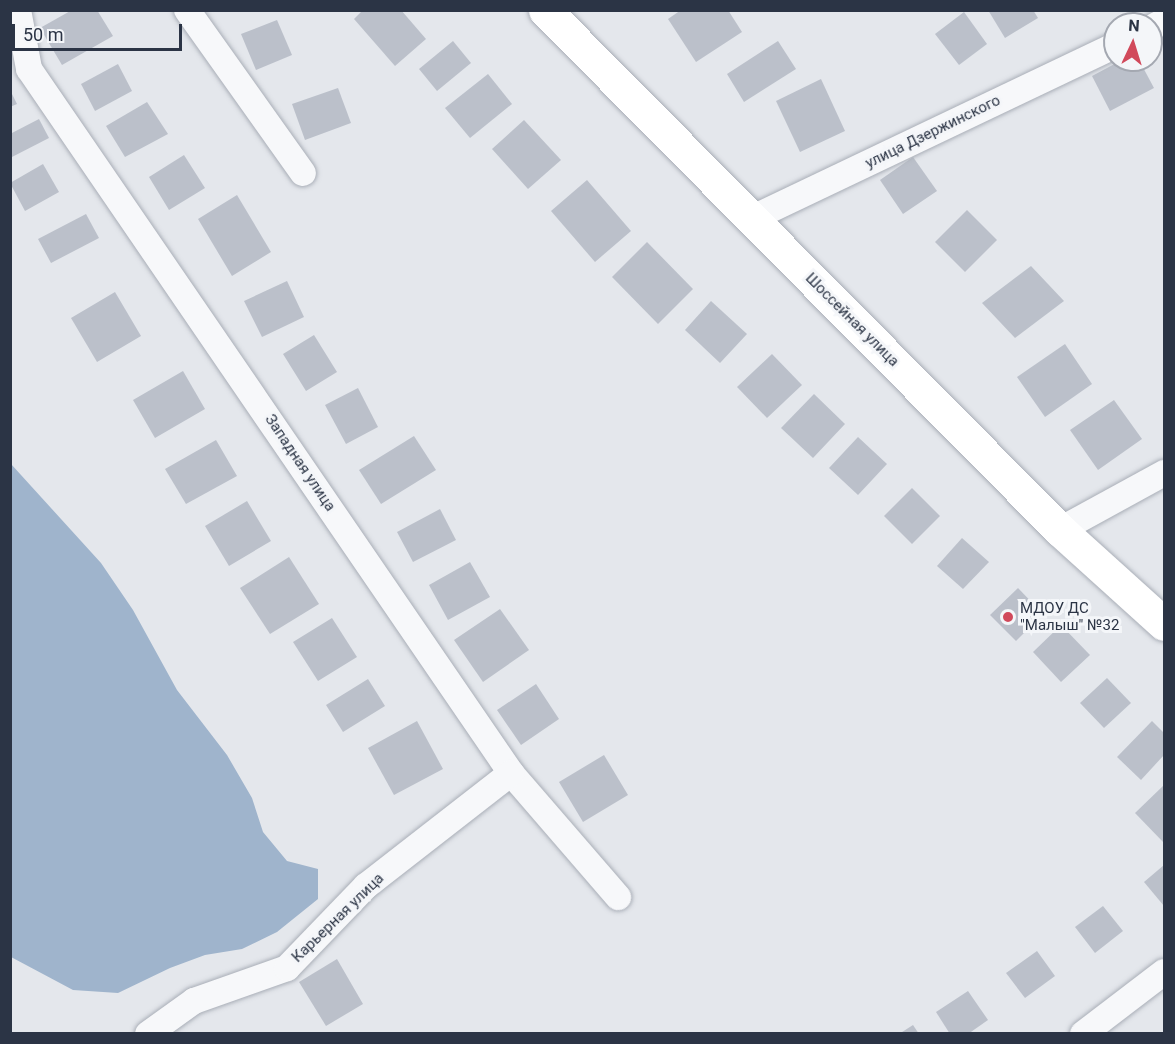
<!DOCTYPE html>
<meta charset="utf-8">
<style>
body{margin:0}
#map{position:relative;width:1175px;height:1044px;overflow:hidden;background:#e4e7ec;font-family:Roboto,sans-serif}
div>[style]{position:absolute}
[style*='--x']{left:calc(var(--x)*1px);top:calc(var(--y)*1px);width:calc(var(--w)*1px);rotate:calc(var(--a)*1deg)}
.water>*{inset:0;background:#9fb4cc}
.building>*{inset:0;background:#bbc0ca}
.roads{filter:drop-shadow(0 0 2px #a9aeb7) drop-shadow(0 0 2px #a9aeb7)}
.street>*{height:26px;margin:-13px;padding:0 13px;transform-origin:13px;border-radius:13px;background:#f7f8fa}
.secondary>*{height:33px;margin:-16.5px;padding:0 16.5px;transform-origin:16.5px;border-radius:16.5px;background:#fff}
.dots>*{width:16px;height:16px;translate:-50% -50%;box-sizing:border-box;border:3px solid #f4f6f9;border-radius:50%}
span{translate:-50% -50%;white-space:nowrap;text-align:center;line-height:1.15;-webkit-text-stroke:6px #f4f6f9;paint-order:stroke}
.street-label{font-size:15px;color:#2b3445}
.poi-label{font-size:15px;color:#2b3445}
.left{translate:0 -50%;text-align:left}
.frame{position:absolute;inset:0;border:12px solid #2b3445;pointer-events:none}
.north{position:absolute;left:1103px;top:12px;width:60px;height:60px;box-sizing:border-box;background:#f4f6f9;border:2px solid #a4a8b1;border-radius:50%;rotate:4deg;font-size:16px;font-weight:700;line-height:24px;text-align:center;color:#2b3445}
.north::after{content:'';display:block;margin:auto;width:21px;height:27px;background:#d1495b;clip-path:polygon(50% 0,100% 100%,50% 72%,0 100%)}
.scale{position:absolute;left:12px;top:24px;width:170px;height:27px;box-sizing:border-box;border:3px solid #2b3445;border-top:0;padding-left:8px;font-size:18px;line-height:21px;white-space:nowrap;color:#2b3445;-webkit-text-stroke:4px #f4f6f9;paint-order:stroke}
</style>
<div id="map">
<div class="water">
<i style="clip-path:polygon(11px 464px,101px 563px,133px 610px,177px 690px,227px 755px,252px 798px,263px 832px,287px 861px,318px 869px,318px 899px,277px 932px,242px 949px,205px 955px,170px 968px,118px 993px,73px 990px,11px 957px)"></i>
</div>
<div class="building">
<i style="clip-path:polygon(72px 10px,97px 10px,113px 36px,62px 65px,40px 28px)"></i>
<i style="clip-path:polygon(363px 10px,401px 10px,426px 39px,395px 66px,354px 19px)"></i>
<i style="clip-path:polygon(681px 10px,728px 10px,742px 32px,696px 62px,668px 19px)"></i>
<i style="clip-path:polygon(988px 10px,1033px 10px,1038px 18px,1005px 38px)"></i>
<i style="clip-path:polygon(964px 12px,987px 44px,959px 65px,935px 34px)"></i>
<i style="clip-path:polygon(277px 20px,292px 55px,256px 70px,241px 34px)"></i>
<i style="clip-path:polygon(453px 41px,471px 63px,437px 91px,419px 69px)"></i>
<i style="clip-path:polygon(778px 41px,796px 69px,744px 102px,727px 74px)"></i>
<i style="clip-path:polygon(1122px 60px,1139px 60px,1154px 88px,1110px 111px,1092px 76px)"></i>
<i style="clip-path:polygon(118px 64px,132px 91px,95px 111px,81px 84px)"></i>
<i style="clip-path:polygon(488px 74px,512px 104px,470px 138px,445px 108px)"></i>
<i style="clip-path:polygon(821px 79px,845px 131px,800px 152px,776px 101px)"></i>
<i style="clip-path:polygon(338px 88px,351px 123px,305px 140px,292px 104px)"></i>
<i style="clip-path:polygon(10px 90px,17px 104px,10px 107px)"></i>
<i style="clip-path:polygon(147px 102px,168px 134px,125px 157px,106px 126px)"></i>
<i style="clip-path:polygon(39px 119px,49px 138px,10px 158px,10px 134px)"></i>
<i style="clip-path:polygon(524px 120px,561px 160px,528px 189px,492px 149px)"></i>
<i style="clip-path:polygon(184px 155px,205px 188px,169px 210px,149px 177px)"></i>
<i style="clip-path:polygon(913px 157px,937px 191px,903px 214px,880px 180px)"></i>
<i style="clip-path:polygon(43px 164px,59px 192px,25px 211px,10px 183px)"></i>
<i style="clip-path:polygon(587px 180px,631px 231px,595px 262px,551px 211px)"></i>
<i style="clip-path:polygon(237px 195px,271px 252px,232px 276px,198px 219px)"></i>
<i style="clip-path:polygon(967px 210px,997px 240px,965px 272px,935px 242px)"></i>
<i style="clip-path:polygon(86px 214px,99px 238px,51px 263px,38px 239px)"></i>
<i style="clip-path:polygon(647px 242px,693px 289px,658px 324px,612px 277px)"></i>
<i style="clip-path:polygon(1031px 266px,1064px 301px,1015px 338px,982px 303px)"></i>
<i style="clip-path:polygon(287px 281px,304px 317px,262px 337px,244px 301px)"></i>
<i style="clip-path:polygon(115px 292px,141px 336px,97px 362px,71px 318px)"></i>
<i style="clip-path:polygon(711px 301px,747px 334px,720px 363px,685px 330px)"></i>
<i style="clip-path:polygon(314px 335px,337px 372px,306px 391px,283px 354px)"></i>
<i style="clip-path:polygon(1065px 344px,1092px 384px,1045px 417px,1017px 377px)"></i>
<i style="clip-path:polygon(772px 354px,802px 385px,767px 418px,737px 387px)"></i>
<i style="clip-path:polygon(183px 371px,205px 409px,155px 438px,133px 400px)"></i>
<i style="clip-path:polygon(358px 388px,378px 427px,346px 444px,325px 405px)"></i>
<i style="clip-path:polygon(814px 394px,845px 424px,813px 458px,781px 428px)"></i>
<i style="clip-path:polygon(1114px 400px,1142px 439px,1098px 470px,1070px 430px)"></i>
<i style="clip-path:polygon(414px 436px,436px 470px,381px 504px,359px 470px)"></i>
<i style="clip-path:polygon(858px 437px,887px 464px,858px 495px,829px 468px)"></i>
<i style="clip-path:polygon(216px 440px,237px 476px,186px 504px,165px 469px)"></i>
<i style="clip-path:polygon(912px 488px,940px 516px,912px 544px,884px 516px)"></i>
<i style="clip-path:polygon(247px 501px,271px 541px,229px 566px,205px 526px)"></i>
<i style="clip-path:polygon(440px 509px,456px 540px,413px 562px,397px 532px)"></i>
<i style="clip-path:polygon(962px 538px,989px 562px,963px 589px,937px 566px)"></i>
<i style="clip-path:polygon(289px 557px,319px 604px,270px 634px,240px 588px)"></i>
<i style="clip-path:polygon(470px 562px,490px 597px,448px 620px,429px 585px)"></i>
<i style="clip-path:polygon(1018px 588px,1043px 614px,1016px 641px,990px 615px)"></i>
<i style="clip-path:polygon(500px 609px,529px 650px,483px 682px,454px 640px)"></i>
<i style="clip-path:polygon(332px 618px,357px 657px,318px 681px,293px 642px)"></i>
<i style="clip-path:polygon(1061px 625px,1090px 655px,1061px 682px,1033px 652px)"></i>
<i style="clip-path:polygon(1107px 678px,1131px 703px,1104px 728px,1080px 703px)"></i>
<i style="clip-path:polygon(368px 679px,385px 706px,343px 732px,326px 705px)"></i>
<i style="clip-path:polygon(536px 684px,559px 719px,521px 745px,497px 710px)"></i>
<i style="clip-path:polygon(417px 721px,443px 769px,394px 795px,368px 748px)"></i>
<i style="clip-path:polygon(1152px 721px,1164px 733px,1164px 755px,1141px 780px,1117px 757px)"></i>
<i style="clip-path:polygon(604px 755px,628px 795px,583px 822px,559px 782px)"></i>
<i style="clip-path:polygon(1164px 785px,1164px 843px,1135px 813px)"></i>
<i style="clip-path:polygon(1164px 865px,1164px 906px,1144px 882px)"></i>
<i style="clip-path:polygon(1103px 906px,1123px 931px,1095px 953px,1075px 927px)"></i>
<i style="clip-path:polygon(1037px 951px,1055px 976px,1025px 998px,1006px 973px)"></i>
<i style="clip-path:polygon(337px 959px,363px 1004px,326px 1026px,299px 982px)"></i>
<i style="clip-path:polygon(968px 991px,988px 1020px,968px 1034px,950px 1034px,936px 1012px)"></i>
<i style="clip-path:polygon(913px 1025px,919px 1034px,899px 1034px)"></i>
</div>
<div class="roads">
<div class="street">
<i style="--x:18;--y:10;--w:60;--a:79.4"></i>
<i style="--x:29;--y:69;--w:853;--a:55.6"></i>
<i style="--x:511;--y:773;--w:164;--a:49.2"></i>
<i style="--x:187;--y:10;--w:200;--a:54.6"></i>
<i style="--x:1151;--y:28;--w:15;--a:-28"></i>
<i style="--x:751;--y:219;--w:403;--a:-25.5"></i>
<i style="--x:1060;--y:530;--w:119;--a:-28.7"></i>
<i style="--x:148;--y:1034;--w:57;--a:-35.7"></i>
<i style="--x:194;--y:1001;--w:99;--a:-19.5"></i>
<i style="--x:287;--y:968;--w:114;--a:-46.1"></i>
<i style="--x:366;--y:886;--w:184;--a:-37.9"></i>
<i style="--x:1083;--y:1034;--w:102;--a:-37.4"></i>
</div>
<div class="secondary">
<i style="--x:545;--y:10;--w:732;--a:45.28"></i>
<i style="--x:1060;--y:530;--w:140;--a:42.1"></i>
</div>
</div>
<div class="dots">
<i style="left:1008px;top:617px;background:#d1495b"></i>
</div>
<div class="street-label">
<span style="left:933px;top:132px;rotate:-26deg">улица Дзержинского</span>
<span style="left:852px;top:320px;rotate:45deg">Шоссейная улица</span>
<span style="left:300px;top:463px;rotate:56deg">Западная улица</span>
<span style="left:338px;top:918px;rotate:-44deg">Карьерная улица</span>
</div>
<div class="poi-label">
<span class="left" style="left:1020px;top:617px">МДОУ ДС<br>"Малыш" №32</span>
</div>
<div class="frame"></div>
<div class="north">N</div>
<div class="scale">50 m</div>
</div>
